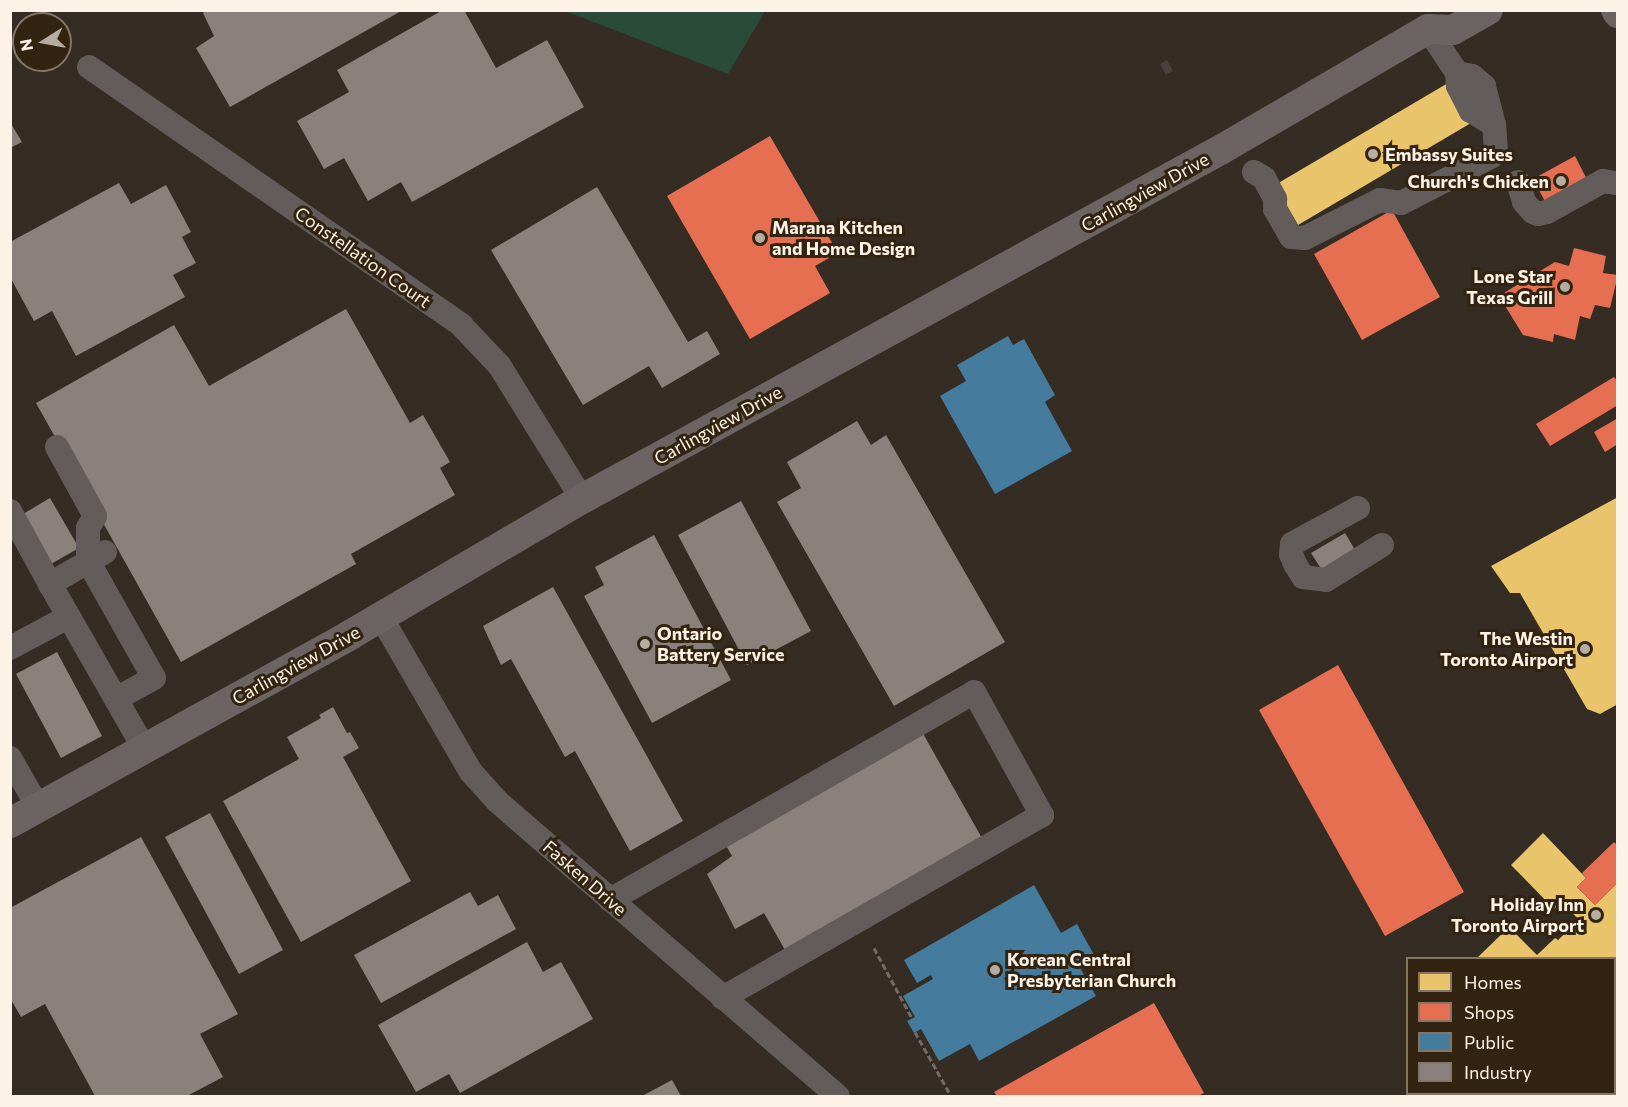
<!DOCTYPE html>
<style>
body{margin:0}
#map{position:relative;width:1628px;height:1107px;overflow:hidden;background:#352d23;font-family:Commissioner,sans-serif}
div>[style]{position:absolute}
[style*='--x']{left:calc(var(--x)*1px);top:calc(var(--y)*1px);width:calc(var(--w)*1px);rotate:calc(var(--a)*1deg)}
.green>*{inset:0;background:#2a4b39}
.homes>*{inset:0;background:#e9c46a}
.shops>*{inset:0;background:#e76f51}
.public>*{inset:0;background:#457b9d}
.industry>*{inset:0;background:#8a817c}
.building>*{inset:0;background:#4d3f3f}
.path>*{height:3px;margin-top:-1.5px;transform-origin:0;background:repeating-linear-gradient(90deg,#706b68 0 6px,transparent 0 9px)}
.minor>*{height:24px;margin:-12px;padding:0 12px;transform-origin:12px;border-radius:12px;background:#625d5b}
.major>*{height:30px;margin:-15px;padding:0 15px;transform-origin:15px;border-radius:15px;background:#6b6462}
.dots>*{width:16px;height:16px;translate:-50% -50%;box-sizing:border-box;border:3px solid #332411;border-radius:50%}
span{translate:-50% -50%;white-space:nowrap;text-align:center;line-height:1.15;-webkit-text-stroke:6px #332411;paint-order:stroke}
.poi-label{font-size:18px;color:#fcf2e6;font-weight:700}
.left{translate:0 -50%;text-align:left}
.right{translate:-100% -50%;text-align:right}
.street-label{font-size:18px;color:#fcf2e6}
.frame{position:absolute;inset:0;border:12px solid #fcf2e6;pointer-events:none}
.legend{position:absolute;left:1406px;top:957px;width:210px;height:138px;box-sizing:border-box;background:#332411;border:2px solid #837666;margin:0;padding:8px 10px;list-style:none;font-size:18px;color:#fcf2e6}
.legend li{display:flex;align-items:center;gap:12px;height:30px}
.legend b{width:30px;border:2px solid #837666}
.north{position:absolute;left:12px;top:12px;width:60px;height:60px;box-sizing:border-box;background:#332411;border:2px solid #837666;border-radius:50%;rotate:259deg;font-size:16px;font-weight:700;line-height:24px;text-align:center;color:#fcf2e6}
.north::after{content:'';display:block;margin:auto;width:21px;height:27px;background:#b6ada2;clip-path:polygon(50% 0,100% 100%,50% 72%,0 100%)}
</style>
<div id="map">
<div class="green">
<i style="clip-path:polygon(565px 11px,765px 11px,728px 74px)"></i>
</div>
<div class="homes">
<i style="clip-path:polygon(1448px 83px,1471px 123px,1298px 225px,1275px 185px)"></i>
<i style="clip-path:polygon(1618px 497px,1618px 704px,1600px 714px,1587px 709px,1520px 593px,1510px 593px,1491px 566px)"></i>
<i style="clip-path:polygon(1543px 833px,1586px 878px,1577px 887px,1595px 905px,1618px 882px,1618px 995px,1614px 992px,1614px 958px,1477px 958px,1509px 927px,1537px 955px,1555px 938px,1558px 940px,1579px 920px,1562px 902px,1554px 909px,1511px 865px)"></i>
</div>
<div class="shops">
<i style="clip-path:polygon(770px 136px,838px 253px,815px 266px,830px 293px,750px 339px,667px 196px)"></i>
<i style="clip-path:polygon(1575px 156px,1595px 195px,1547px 205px,1533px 179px)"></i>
<i style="clip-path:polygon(1392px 210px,1440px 297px,1362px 340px,1314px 254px)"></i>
<i style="clip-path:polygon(1574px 248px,1606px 256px,1603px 273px,1618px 275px,1610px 308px,1595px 305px,1590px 319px,1580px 316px,1575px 340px,1554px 334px,1553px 342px,1523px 335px,1499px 296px,1555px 262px,1569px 266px)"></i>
<i style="clip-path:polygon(1614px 377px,1618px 382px,1618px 405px,1550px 446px,1536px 424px)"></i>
<i style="clip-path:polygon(1618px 418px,1618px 444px,1605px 452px,1594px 432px)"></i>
<i style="clip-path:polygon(1338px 665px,1464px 892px,1385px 936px,1259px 710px)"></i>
<i style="clip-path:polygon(1614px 842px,1618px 846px,1618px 882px,1595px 905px,1577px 887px,1586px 878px,1582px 873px)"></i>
<i style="clip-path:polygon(1154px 1003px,1204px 1093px,1198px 1096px,997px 1096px,994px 1092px)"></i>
</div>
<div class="public">
<i style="clip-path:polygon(1008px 336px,1013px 345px,1024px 339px,1055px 395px,1045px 402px,1072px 451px,995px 494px,940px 396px,966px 381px,957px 365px)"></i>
<i style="clip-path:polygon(1034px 885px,1061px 933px,1077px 924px,1094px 955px,1078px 964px,1096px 996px,979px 1061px,970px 1044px,939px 1061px,921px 1029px,914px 1033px,907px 1021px,915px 1017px,903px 996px,933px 979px,931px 975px,917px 983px,904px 960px)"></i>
</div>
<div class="industry">
<i style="clip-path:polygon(207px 10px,403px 10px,230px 107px,196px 48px,214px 36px,203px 13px)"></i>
<i style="clip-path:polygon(443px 10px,464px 10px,496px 68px,547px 40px,584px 107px,412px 202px,401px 182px,368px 201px,344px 158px,324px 169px,297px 121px,349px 92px,337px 70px)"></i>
<i style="clip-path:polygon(10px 122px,22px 142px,10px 148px)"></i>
<i style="clip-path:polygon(119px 183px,131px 204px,166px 185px,191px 232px,182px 237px,196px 263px,173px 275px,185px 297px,76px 356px,52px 311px,34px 321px,10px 277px,10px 242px)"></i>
<i style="clip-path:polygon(597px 187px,688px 342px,707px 331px,720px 354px,662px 388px,649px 366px,583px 405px,491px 250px)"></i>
<i style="clip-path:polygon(346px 309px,410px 423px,423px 415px,450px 462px,440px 468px,455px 495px,351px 554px,356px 564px,181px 662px,36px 403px,174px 325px,209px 386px)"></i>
<i style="clip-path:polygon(857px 421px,871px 445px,886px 435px,1005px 642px,894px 706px,777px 502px,801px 488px,787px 462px)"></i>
<i style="clip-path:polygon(50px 498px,79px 548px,51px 564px,23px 514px)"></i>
<i style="clip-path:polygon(741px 501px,811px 631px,747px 665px,678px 535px)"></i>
<i style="clip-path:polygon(1345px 533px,1358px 555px,1325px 575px,1311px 553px)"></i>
<i style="clip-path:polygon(654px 535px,731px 680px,652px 723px,584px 596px,604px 585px,595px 567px)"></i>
<i style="clip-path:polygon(553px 587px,683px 821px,630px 851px,575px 751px,565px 757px,511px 659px,501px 665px,483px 626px)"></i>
<i style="clip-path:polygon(57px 652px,102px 736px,61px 758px,16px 674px)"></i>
<i style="clip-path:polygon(333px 707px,347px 733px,350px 732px,359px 748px,343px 757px,411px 881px,301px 942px,223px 801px,299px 759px,287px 737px,321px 718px,319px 715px)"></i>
<i style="clip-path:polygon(921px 730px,983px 840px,785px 950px,764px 913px,735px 929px,707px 874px,732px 856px,723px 840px)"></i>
<i style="clip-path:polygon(210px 813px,283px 950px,239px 974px,165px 837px)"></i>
<i style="clip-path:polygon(141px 837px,238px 1014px,200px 1034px,223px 1077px,187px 1096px,95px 1096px,45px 1004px,21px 1017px,10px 998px,10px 908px)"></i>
<i style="clip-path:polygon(470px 892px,478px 906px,498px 895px,516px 929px,381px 1003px,354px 955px)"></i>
<i style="clip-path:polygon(527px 942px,543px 972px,561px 962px,593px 1019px,460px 1093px,449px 1074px,416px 1092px,378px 1025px)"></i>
<i style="clip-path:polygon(672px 1080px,681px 1096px,642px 1096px)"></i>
</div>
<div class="building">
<i style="clip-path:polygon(1167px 60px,1173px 71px,1166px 75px,1160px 64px)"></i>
</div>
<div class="path">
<i style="--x:874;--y:948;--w:80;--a:61.5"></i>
<i style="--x:915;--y:1032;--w:73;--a:60.6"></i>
</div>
<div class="minor">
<i style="--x:1428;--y:29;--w:53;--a:56.6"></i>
<i style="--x:1457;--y:73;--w:13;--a:86"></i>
<i style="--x:1458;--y:86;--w:28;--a:63"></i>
<i style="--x:1471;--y:111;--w:27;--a:31"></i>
<i style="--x:89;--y:67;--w:453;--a:34.7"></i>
<i style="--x:461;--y:325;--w:55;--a:46.5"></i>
<i style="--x:499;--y:365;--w:158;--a:58.2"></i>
<i style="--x:1254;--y:172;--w:12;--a:31"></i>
<i style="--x:1264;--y:178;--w:24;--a:62"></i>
<i style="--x:1275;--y:199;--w:10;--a:90"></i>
<i style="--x:1275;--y:209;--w:32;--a:60"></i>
<i style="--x:1291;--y:237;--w:14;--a:4"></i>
<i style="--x:1305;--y:238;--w:84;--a:-26.9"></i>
<i style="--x:1380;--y:200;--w:21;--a:8"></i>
<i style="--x:1401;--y:203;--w:102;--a:-27.3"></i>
<i style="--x:1492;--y:156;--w:6;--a:-51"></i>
<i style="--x:1496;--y:151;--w:26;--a:-94"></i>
<i style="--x:1494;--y:125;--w:40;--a:-104.4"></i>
<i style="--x:1484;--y:86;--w:16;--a:-140"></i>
<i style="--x:1472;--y:76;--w:15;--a:-169"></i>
<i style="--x:1518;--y:182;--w:21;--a:73"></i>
<i style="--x:1524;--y:202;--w:13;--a:48"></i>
<i style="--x:1533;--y:212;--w:5;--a:22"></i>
<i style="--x:1538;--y:214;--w:9;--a:-13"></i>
<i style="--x:1547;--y:212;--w:64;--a:-29"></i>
<i style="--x:1603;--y:181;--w:13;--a:9"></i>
<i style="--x:57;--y:447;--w:79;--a:61.2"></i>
<i style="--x:95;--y:516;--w:14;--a:120"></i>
<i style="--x:88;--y:528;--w:33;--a:90"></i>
<i style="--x:88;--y:561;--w:134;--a:60.6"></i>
<i style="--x:154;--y:678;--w:43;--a:151.1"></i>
<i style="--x:1358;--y:508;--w:75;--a:151.4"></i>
<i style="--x:1292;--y:544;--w:10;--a:96"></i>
<i style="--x:1291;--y:554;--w:11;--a:68"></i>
<i style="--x:1295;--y:564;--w:15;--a:58"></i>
<i style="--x:1303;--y:577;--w:23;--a:7"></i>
<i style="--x:1326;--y:580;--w:66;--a:-32"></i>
<i style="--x:10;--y:511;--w:83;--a:61.3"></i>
<i style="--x:105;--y:552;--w:64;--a:149.8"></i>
<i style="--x:50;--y:584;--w:189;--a:60.2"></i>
<i style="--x:381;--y:617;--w:179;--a:59.9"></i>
<i style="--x:471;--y:772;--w:39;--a:48"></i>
<i style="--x:497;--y:801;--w:451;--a:40.9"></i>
<i style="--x:10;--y:648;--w:66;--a:-28.1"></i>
<i style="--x:10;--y:758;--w:56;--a:60.3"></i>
<i style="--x:610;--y:900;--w:419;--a:-29.7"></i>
<i style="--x:974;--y:692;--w:141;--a:61.1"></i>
<i style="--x:1042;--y:815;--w:368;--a:150.2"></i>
</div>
<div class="major">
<i style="--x:1616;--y:10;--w:4;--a:56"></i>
<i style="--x:10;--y:823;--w:389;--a:-28.9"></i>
<i style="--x:350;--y:635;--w:269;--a:-30.4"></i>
<i style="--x:582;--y:499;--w:729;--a:-28.67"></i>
<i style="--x:1222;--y:149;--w:238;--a:-30.2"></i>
<i style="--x:1428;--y:29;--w:25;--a:2"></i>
<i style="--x:1453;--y:30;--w:40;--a:-29.7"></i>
</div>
<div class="dots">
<i style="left:1373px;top:154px;background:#b6ada2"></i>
<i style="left:1561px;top:181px;background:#b6ada2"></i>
<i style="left:760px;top:238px;background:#b6ada2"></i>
<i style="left:1565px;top:287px;background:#b6ada2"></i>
<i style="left:645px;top:644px;background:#b6ada2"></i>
<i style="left:1585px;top:649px;background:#b6ada2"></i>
<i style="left:1596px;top:915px;background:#b6ada2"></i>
<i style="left:995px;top:970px;background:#b6ada2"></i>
</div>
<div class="poi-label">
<span class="left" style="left:1385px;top:154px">Embassy Suites</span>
<span class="right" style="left:1549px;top:181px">Church's Chicken</span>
<span class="left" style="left:772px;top:238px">Marana Kitchen<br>and Home Design</span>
<span class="right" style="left:1553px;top:287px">Lone Star<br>Texas Grill</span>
<span class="left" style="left:657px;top:644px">Ontario<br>Battery Service</span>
<span class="right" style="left:1573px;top:649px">The Westin<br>Toronto Airport</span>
<span class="right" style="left:1584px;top:915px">Holiday Inn<br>Toronto Airport</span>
<span class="left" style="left:1007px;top:970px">Korean Central<br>Presbyterian Church</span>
</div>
<div class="street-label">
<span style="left:1145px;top:192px;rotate:-29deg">Carlingview Drive</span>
<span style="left:363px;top:257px;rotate:35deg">Constellation Court</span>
<span style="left:718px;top:425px;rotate:-29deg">Carlingview Drive</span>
<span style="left:296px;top:665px;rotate:-29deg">Carlingview Drive</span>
<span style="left:585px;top:878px;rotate:41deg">Fasken Drive</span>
</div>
<div class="frame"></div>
<ul class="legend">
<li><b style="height:16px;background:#e9c46a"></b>Homes</li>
<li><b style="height:16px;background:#e76f51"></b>Shops</li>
<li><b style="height:16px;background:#457b9d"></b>Public</li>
<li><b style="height:16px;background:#8a817c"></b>Industry</li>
</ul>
<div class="north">N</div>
</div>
